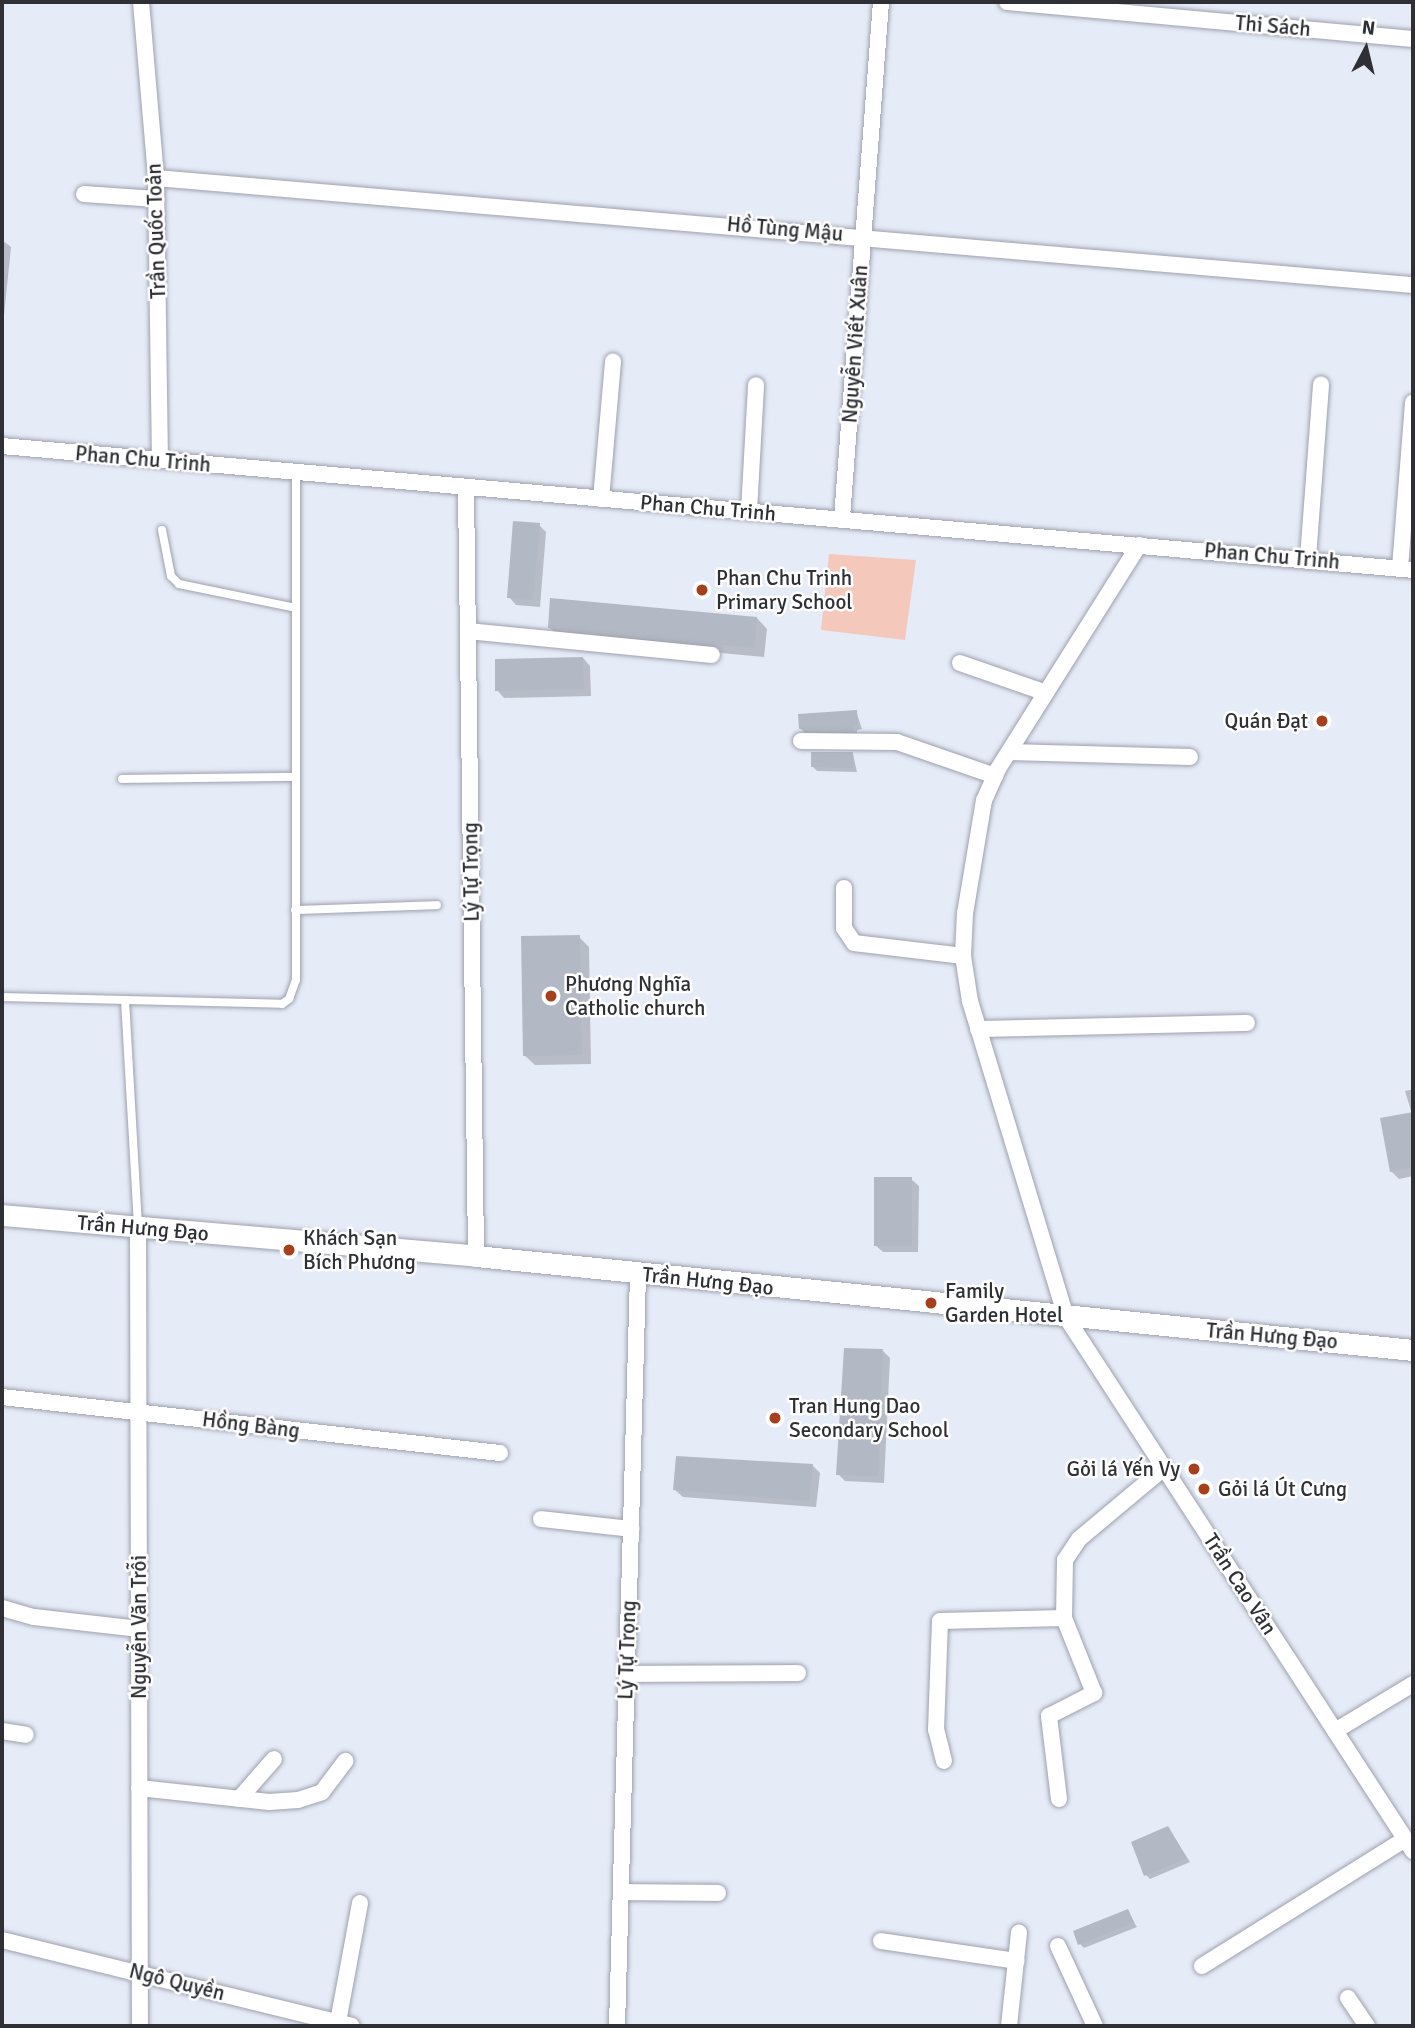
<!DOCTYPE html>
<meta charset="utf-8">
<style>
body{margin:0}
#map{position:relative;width:1415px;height:2028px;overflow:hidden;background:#e6ebf8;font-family:Signika,sans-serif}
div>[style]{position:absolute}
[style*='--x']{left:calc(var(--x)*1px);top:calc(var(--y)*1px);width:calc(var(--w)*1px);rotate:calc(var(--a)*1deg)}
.green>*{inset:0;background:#f4c9bb}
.shadow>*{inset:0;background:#0003}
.building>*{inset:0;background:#b3b8c5}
.roads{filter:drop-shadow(0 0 2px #9ca1ad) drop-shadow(0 0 2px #9ca1ad)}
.service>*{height:8px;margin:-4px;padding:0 4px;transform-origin:4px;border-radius:4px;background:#fff}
.minor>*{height:16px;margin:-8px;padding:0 8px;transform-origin:8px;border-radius:8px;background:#fff}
.tertiary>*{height:21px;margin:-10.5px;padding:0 10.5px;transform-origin:10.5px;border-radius:10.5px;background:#fff}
.dots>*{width:19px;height:19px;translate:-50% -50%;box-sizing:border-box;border:4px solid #fff;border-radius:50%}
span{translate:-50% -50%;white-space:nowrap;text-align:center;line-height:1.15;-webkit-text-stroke:5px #fff;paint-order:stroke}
.street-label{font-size:21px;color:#2e3035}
.poi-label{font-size:21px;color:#2e3035}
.left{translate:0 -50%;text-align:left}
.right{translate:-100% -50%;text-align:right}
.frame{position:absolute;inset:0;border:4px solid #2e3035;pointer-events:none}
.north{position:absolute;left:1331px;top:14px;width:70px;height:70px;-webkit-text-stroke:5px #fff;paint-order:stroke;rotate:7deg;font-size:19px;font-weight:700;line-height:28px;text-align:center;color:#2e3035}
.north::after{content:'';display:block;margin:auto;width:24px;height:32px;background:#2e3035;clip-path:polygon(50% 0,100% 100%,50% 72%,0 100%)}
</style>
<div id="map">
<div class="green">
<i style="clip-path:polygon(829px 554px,916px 560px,905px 640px,821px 630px)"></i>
</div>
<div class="shadow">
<i style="clip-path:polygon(2px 240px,11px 247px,2px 335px)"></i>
<i style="clip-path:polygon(539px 525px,546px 532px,540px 607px,516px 605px,509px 597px)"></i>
<i style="clip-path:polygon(757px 618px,767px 629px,764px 657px,560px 638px,550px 628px)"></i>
<i style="clip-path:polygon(583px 658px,590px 666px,591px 696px,504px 698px,497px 690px)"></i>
<i style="clip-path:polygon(856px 711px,862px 729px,857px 730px,857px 735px,805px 733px,801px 729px)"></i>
<i style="clip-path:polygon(853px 754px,857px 772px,817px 771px,813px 767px)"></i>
<i style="clip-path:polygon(579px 937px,589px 947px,591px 1064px,535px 1065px,524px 1055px)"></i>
<i style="clip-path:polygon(1413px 1089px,1413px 1176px,1399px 1179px,1391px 1171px,1412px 1114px,1405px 1091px)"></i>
<i style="clip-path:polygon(911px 1179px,919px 1186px,918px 1252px,883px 1252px,875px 1245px)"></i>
<i style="clip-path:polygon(883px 1351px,890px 1358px,884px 1483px,845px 1481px,838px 1474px)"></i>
<i style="clip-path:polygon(813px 1466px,820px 1473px,816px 1507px,683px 1497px,675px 1490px)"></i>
<i style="clip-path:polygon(1168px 1828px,1190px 1862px,1150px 1879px,1146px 1875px)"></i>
<i style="clip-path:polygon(1127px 1911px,1137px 1927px,1084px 1948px,1080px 1944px)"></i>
</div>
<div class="building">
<i style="clip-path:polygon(513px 521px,540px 523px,533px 600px,507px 598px)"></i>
<i style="clip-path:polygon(550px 598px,757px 617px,754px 648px,548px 628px)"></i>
<i style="clip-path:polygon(583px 657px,584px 689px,495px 691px,495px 659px)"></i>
<i style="clip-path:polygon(857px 710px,858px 725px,853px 726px,853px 731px,799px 729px,798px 714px)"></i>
<i style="clip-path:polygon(811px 752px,853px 752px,853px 768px,811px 767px)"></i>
<i style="clip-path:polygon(580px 935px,582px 1055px,523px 1056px,521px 936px)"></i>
<i style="clip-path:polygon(1413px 1112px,1413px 1168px,1390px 1172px,1380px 1118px)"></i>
<i style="clip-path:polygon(874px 1177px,912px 1177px,912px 1246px,874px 1246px)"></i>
<i style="clip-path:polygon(844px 1348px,883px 1349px,878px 1476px,836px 1475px)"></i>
<i style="clip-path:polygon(676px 1456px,813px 1464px,809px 1501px,673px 1490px)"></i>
<i style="clip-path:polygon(1168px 1826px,1187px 1858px,1144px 1876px,1131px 1842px)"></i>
<i style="clip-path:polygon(1128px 1909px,1134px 1922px,1078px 1945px,1073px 1931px)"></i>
</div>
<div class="roads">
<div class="service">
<i style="--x:162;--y:530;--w:47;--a:78.9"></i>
<i style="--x:171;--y:576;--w:11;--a:45"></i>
<i style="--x:179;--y:584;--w:119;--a:11.6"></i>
<i style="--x:122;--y:779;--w:173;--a:-0.7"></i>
<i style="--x:295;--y:910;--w:142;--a:-2"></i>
<i style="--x:2;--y:997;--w:280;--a:1.4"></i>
<i style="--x:282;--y:1004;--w:9;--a:-36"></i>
<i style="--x:289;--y:999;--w:20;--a:-70"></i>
<i style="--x:296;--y:980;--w:506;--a:-90"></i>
<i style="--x:125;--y:1000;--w:224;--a:86.7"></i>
</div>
<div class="minor">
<i style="--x:141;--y:2;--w:177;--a:85.1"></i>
<i style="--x:156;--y:178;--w:282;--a:89.2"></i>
<i style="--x:1007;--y:2;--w:408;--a:5.2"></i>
<i style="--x:156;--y:178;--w:1262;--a:4.87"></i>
<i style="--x:84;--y:194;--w:72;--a:4"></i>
<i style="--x:2;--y:446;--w:1416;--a:5.02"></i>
<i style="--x:466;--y:489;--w:767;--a:89.25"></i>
<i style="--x:601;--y:499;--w:138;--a:-85"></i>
<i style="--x:749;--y:511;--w:126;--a:-86.8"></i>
<i style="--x:842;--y:518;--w:517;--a:-85.68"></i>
<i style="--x:1139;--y:545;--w:265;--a:122.2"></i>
<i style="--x:998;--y:769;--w:34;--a:114"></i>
<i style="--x:984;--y:800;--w:115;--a:99.5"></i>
<i style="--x:965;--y:913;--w:43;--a:92.7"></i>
<i style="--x:963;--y:956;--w:46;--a:81.2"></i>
<i style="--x:970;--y:1001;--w:330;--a:73.1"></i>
<i style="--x:1066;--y:1317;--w:637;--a:56.98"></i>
<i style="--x:1308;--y:558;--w:174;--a:-85.7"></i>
<i style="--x:1400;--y:568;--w:166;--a:-85.5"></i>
<i style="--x:468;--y:631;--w:245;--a:5.6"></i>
<i style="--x:960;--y:663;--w:91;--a:19.2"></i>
<i style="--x:801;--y:741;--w:96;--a:0.6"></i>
<i style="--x:897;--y:742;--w:104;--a:19.1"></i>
<i style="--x:1009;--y:752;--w:181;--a:1.6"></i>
<i style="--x:844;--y:888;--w:40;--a:90"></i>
<i style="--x:844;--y:928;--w:18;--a:56"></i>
<i style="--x:854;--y:943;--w:110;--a:6.8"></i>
<i style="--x:978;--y:1029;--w:269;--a:-1.3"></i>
<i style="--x:138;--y:1228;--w:798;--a:89.86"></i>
<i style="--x:2;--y:1397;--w:501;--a:6.42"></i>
<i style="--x:541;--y:1519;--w:91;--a:6.3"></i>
<i style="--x:2;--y:1608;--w:33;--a:16"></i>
<i style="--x:34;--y:1617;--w:106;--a:6.5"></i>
<i style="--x:627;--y:1674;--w:171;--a:-0.3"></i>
<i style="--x:2;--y:1731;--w:24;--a:9"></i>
<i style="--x:1335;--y:1731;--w:91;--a:-31.1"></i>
<i style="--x:944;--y:1761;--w:32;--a:-104"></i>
<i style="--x:936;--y:1730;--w:109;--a:-87.9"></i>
<i style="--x:940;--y:1621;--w:124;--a:-1.4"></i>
<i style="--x:139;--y:1788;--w:131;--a:6.1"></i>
<i style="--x:269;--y:1802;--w:29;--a:-4"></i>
<i style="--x:298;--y:1800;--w:25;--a:-18"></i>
<i style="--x:322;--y:1792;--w:39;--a:-53"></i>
<i style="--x:239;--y:1799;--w:53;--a:-48.8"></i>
<i style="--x:1059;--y:1799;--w:84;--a:-96.9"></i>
<i style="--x:1049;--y:1716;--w:51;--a:-27.1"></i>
<i style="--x:1094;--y:1693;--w:81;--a:-111.8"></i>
<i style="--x:1064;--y:1618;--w:58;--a:-89"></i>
<i style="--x:1065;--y:1560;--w:25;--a:-56"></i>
<i style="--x:1079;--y:1539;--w:111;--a:-39.9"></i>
<i style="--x:621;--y:1892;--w:97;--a:0.6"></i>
<i style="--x:2;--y:1940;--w:360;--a:13.8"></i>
<i style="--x:881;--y:1941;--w:137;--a:8.4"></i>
<i style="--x:1058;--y:1946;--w:88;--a:65.2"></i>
<i style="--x:1202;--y:1966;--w:239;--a:-32"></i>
<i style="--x:1348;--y:1998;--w:34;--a:56"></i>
<i style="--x:338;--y:2022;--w:121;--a:-79.5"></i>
<i style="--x:617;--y:2026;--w:751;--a:-88.4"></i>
<i style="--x:1009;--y:2026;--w:94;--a:-83.9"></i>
</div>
<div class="tertiary">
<i style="--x:2;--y:1215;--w:476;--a:4.9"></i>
<i style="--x:476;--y:1256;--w:942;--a:5.73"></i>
</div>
</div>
<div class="dots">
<i style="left:702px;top:590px;background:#a63f1c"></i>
<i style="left:1322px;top:721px;background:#a63f1c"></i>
<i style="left:551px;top:996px;background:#a63f1c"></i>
<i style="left:289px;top:1250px;background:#a63f1c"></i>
<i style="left:931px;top:1303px;background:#a63f1c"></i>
<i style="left:775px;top:1418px;background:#a63f1c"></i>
<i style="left:1194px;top:1469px;background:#a63f1c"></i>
<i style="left:1204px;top:1489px;background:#a63f1c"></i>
</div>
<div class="street-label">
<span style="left:1273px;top:26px;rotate:5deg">Thi Sách</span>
<span style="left:785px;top:229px;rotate:5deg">Hồ Tùng Mậu</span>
<span style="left:156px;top:231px;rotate:-92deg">Trần Quốc Toản</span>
<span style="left:855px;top:344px;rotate:-86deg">Nguyễn Viết Xuân</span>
<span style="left:143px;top:459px;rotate:5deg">Phan Chu Trinh</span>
<span style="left:708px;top:508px;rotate:5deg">Phan Chu Trinh</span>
<span style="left:1272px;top:556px;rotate:5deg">Phan Chu Trinh</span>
<span style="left:471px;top:872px;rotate:-91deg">Lý Tự Trọng</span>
<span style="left:143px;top:1228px;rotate:5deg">Trần Hưng Đạo</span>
<span style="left:708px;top:1281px;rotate:6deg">Trần Hưng Đạo</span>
<span style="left:1272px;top:1336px;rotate:5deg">Trần Hưng Đạo</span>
<span style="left:251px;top:1425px;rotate:7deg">Hồng Bàng</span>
<span style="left:1240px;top:1584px;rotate:57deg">Trần Cao Vân</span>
<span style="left:139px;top:1627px;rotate:-90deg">Nguyễn Văn Trỗi</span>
<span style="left:627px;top:1650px;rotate:-88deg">Lý Tự Trọng</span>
<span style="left:177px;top:1982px;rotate:14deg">Ngô Quyền</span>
</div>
<div class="poi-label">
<span class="left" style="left:716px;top:590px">Phan Chu Trinh<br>Primary School</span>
<span class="right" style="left:1308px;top:721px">Quán Đạt</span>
<span class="left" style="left:565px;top:996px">Phương Nghĩa<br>Catholic church</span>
<span class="left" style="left:303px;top:1250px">Khách Sạn<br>Bích Phương</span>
<span class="left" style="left:945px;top:1303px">Family<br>Garden Hotel</span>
<span class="left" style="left:789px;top:1418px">Tran Hung Dao<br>Secondary School</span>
<span class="right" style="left:1180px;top:1469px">Gỏi lá Yến Vy</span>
<span class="left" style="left:1218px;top:1489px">Gỏi lá Út Cưng</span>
</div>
<div class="frame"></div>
<div class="north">N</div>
</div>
